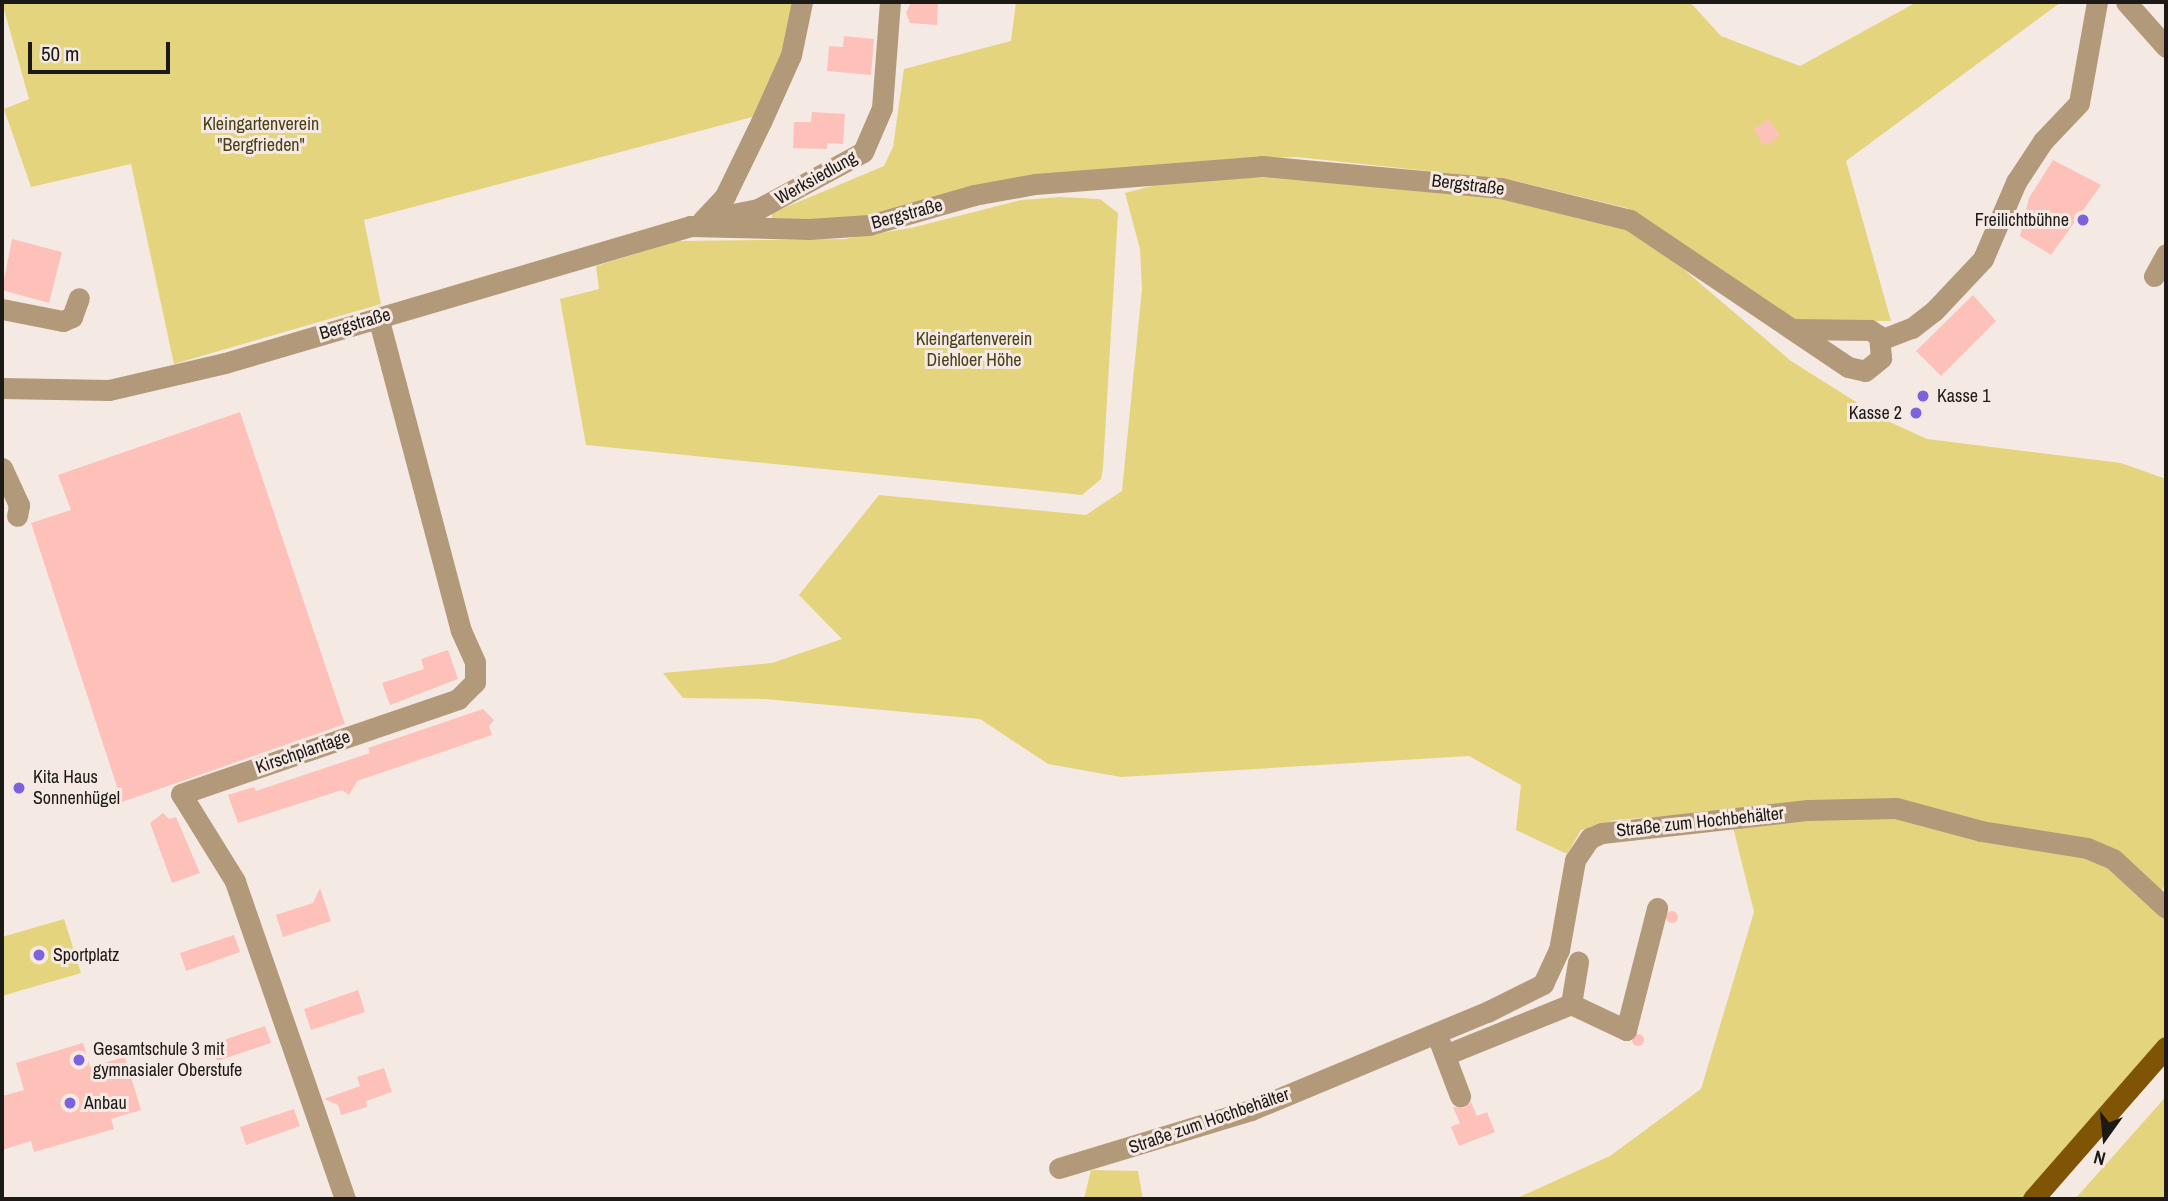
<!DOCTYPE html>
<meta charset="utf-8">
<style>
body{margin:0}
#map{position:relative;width:2168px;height:1201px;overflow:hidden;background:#f5e9e3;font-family:"Archivo Narrow",sans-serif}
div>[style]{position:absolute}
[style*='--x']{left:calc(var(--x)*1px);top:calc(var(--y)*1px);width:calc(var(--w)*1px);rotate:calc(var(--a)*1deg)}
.green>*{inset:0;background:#e5d47e}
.building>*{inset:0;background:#fec1ba}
.round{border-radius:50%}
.minor>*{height:21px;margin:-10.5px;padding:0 10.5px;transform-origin:10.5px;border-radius:10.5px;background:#b2997a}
.major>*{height:21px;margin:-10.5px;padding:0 10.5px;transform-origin:10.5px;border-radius:10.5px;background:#7f5405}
.dots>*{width:19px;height:19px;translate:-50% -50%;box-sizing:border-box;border:4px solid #f5e9e3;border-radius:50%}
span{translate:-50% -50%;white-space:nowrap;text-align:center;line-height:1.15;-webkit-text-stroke:6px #f5e9e3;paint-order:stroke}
.park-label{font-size:18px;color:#484018}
.street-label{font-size:18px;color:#1d1917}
.poi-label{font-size:18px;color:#1d1917}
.right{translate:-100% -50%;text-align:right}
.left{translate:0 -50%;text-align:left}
.frame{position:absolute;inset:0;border:4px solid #1d1917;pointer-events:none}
.north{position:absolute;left:2070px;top:1103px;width:70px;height:70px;-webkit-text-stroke:5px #f5e9e3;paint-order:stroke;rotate:195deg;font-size:19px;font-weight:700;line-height:28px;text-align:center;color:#1d1917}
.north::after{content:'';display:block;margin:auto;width:24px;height:32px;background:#1d1917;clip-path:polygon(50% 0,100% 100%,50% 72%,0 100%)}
.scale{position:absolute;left:28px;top:42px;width:142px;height:32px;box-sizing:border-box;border:4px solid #1d1917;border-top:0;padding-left:9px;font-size:21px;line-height:24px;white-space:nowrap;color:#1d1917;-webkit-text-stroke:5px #f5e9e3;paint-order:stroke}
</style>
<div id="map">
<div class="green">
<i style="clip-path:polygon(2px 2px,795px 2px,783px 53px,756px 116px,364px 220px,381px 304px,174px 364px,131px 164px,31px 187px,4px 109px,29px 99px)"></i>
<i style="clip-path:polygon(1016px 2px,1690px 2px,1721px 36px,1800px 66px,1917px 2px,2061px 2px,1846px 161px,1891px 321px,1794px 321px,1640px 232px,1791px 361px,1883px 419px,1927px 439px,2121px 463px,2166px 479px,2166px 882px,2162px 890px,2166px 907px,2166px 1049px,2037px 1199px,1515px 1199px,1610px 1156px,1701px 1089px,1754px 912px,1729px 811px,1615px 820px,1581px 830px,1567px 854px,1516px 830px,1521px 785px,1469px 756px,1121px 777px,1048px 764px,980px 719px,765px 699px,683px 698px,663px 673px,772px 663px,842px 639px,799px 595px,879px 495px,1086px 515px,1122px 491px,1142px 289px,1140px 249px,1125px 193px,1156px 185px,1256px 177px,1500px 196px,1636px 230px,1644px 217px,1627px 208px,1512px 180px,1297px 157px,1240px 159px,868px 217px,772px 221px,772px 213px,884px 166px,893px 147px,904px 69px,1011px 41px)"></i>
<i style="clip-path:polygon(1060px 197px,1100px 199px,1118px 213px,1103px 468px,1101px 479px,1082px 495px,586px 445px,560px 299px,599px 289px,596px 266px,678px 241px,844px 239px,911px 228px,1021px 200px)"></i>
<i style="clip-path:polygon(64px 919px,81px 973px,2px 996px,2px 937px)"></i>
<i style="clip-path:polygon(2166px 1095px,2166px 1199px,2075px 1199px,2162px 1101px)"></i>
<i style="clip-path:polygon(1091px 1170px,1138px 1171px,1143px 1199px,1084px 1199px)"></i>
</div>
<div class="building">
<i style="clip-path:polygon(911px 2px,938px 2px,937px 25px,910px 23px,906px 13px)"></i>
<i style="clip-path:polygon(844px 36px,874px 39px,871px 75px,827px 71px,829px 46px,843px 47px)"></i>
<i style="clip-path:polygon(812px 112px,845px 114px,843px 144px,827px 143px,827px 149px,793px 148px,794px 122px,811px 122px)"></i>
<i style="clip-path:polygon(1769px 119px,1780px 136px,1764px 146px,1754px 129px)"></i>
<i style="clip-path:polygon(2053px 160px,2101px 185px,2051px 255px,2020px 236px,2029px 198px)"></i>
<i style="clip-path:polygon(12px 239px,62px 252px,49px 303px,2px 290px)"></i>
<i style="clip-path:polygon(1973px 295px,1996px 321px,1941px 376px,1916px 351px)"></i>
<i style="clip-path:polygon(240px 412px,345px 724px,122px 802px,31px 523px,71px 510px,58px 475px)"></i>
<i style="clip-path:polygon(448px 650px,458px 679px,390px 705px,382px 683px,424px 669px,421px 659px)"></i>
<i style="clip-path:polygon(483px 709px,494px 720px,489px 726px,492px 735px,357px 781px,349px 795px,342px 790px,238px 823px,228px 795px,254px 787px,256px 791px,370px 753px,368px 748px)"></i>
<i style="clip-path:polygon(163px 813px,169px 819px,176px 817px,200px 873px,172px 883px,150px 823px)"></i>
<i style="clip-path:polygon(320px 888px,331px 921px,283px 937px,276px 915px,313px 903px)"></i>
<i class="round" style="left:1666px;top:911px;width:12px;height:12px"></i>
<i style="clip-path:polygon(234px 935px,240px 952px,186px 971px,180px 953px)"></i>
<i style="clip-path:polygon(358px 990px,365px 1012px,311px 1030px,304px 1009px)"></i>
<i style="clip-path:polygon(265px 1026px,271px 1043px,217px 1061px,212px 1044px)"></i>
<i class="round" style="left:1632px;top:1034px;width:12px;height:12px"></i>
<i style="clip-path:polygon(83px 1043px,90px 1067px,125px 1057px,141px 1110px,111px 1119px,114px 1129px,34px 1152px,31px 1141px,2px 1150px,2px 1096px,24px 1090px,16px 1063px)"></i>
<i style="clip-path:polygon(384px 1068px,392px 1092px,366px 1101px,367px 1107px,341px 1115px,338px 1105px,324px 1099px,360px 1086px,357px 1077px)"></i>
<i style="clip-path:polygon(1471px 1102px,1477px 1116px,1487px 1112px,1495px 1132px,1459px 1146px,1451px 1127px,1460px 1123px,1453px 1107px,1464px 1108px)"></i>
<i style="clip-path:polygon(294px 1109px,300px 1126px,246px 1145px,240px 1127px)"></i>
</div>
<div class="minor">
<i style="--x:2126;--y:2;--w:60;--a:48.4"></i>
<i style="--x:717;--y:217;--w:42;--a:-11"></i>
<i style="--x:758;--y:209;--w:119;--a:-28.5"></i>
<i style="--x:863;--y:152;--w:48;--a:-66.6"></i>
<i style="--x:882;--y:108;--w:106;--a:-85.7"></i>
<i style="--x:702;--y:221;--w:34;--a:-47"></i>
<i style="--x:725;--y:196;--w:82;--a:-64.1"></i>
<i style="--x:761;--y:122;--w:73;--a:-65.9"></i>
<i style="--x:791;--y:55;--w:54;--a:-78.3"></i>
<i style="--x:2154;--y:276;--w:25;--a:-61"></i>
<i style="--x:2;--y:309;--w:62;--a:11.1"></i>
<i style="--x:63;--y:321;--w:10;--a:-24"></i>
<i style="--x:72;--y:317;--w:20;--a:-70"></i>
<i style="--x:1880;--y:340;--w:34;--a:-21"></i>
<i style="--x:1912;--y:328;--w:28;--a:-38"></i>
<i style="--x:1934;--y:311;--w:71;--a:-46.7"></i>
<i style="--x:1983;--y:259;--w:84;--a:-66.8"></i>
<i style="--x:2016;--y:182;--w:49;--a:-56.6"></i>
<i style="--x:2043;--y:141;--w:52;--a:-46.5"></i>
<i style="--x:2079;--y:103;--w:103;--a:-79.9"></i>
<i style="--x:2;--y:388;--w:107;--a:1.1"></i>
<i style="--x:109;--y:390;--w:119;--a:-13.1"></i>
<i style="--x:225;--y:363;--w:485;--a:-16.4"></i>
<i style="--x:690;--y:226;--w:119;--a:1.4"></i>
<i style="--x:809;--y:229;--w:60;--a:-3.8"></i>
<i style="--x:869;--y:225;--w:109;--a:-15.9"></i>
<i style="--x:974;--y:195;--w:62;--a:-10.2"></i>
<i style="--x:1035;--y:184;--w:228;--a:-4.5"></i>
<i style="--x:1262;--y:166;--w:240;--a:5.3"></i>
<i style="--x:1501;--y:188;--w:133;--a:13.9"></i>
<i style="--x:1630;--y:220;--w:263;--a:34"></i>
<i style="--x:1848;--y:367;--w:17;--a:13"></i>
<i style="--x:1865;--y:371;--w:21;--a:-39"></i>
<i style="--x:1881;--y:358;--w:22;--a:-95"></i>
<i style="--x:1879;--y:336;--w:11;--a:-146"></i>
<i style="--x:1870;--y:330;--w:77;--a:-179.3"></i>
<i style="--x:2;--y:468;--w:41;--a:65.3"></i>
<i style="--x:19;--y:505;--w:11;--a:100"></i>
<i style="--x:1571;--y:1004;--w:43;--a:-80.5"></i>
<i style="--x:1440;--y:1043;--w:57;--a:69.3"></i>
<i style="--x:1445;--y:1055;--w:136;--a:-22"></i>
<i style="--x:1571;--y:1004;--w:61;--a:25.3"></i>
<i style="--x:1626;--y:1030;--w:126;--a:-75.7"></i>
<i style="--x:1059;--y:1168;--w:201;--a:-16.8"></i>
<i style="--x:1251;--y:1110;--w:256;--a:-22.6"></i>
<i style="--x:1487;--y:1012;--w:63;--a:-26.6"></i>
<i style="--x:1543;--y:984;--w:38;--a:-65"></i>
<i style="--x:1559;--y:950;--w:91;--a:-79.9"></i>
<i style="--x:1575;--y:860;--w:27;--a:-56"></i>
<i style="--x:1590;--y:838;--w:13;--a:-23"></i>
<i style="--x:1602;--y:833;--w:207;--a:-6.4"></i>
<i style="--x:1808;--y:810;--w:88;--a:-1.3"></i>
<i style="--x:1896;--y:808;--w:88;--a:15.1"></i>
<i style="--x:1981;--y:831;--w:107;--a:9.1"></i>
<i style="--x:2087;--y:848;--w:28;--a:23"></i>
<i style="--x:2113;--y:859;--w:72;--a:42.8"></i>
<i style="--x:345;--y:1199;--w:336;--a:-109.1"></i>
<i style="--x:235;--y:881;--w:102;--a:-121.8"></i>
<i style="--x:181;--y:794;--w:293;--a:-18.9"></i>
<i style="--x:458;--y:699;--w:24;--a:-45"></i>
<i style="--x:475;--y:682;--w:20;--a:-90"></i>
<i style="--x:475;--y:662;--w:34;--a:-114"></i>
<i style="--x:461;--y:631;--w:325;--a:-104.8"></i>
</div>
<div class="major">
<i style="--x:2033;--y:1199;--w:202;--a:-48.8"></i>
</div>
<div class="dots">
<i style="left:2083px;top:220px;background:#7d62dd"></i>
<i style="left:1923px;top:396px;background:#7d62dd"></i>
<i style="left:1916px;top:413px;background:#7d62dd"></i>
<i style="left:19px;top:788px;background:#7d62dd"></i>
<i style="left:39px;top:955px;background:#7d62dd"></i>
<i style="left:79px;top:1060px;background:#7d62dd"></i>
<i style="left:70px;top:1103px;background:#7d62dd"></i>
</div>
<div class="park-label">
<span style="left:261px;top:135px">Kleingartenverein<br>"Bergfrieden"</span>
<span style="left:974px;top:350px">Kleingartenverein<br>Diehloer Höhe</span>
</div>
<div class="street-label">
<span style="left:816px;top:178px;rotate:-29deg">Werksiedlung</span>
<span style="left:1468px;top:185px;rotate:7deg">Bergstraße</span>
<span style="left:907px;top:214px;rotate:-15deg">Bergstraße</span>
<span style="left:355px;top:324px;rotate:-16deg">Bergstraße</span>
<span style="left:303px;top:752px;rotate:-19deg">Kirschplantage</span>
<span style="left:1700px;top:822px;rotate:-6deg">Straße zum Hochbehälter</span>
<span style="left:1209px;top:1121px;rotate:-19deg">Straße zum Hochbehälter</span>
</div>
<div class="poi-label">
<span class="right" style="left:2069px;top:220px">Freilichtbühne</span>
<span class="left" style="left:1937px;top:396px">Kasse 1</span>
<span class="right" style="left:1902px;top:413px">Kasse 2</span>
<span class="left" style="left:33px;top:788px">Kita Haus<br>Sonnenhügel</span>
<span class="left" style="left:53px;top:955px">Sportplatz</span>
<span class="left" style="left:93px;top:1060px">Gesamtschule 3 mit<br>gymnasialer Oberstufe</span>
<span class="left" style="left:84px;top:1103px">Anbau</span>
</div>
<div class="frame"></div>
<div class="north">N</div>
<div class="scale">50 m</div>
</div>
